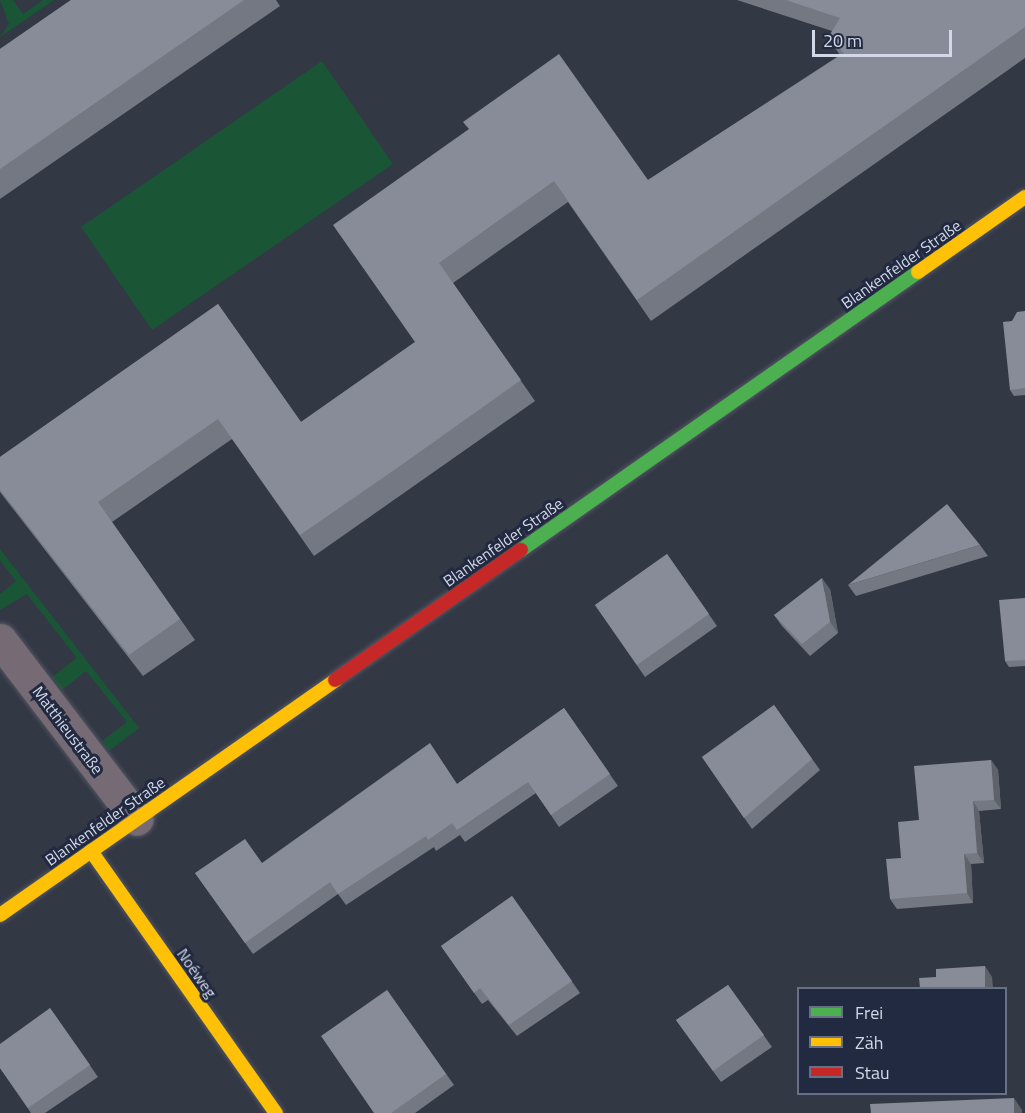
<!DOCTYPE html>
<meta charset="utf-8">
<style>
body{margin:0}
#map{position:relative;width:1025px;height:1113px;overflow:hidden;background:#333845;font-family:"Titillium Web",sans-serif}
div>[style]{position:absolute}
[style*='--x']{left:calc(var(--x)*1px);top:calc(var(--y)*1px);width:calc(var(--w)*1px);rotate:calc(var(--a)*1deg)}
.green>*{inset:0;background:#1a5536}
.roads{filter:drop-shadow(0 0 2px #515661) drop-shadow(0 0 2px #515661)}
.street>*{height:33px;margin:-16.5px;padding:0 16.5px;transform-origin:16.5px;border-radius:16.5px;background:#766b75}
.fast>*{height:14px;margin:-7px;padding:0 7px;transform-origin:7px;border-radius:7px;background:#4caf50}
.slow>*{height:14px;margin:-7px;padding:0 7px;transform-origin:7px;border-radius:7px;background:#ffc107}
.jam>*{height:14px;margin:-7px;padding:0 7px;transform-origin:7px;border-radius:7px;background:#c62828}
.wall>*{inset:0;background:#747883}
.shaded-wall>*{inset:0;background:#5e626a}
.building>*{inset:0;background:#878c98}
span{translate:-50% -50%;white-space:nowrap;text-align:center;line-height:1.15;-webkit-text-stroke:6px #222a41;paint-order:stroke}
.street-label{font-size:16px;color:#d2d8e7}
.legend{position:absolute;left:797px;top:987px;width:210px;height:108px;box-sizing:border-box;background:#222a41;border:2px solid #687083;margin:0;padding:8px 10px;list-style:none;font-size:18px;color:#d2d8e7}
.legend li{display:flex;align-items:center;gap:12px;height:30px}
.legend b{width:30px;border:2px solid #687083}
.scale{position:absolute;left:812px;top:30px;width:140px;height:27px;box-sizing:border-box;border:3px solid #d2d8e7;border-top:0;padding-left:8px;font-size:18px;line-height:21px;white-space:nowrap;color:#d2d8e7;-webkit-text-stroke:4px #222a41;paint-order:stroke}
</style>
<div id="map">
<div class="green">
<i style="clip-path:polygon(0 0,13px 0,23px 14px,43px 0,54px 0,0 37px,9px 24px)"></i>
<i style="clip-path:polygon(322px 61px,393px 164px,152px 330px,81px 227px)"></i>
<i style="clip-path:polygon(0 549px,139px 728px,109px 751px,102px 741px,127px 722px,86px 671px,62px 690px,52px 677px,77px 658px,27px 594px,0 610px,0 594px,16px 581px,0 560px)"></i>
</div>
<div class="roads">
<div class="street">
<i style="--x:0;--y:640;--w:225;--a:52.6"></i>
</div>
<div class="fast">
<i style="--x:521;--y:550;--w:485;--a:-35"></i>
</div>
<div class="slow">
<i style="--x:918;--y:272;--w:131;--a:-35"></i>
<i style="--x:91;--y:851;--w:321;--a:54.8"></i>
<i style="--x:0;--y:915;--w:409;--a:-35"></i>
</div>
<div class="jam">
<i style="--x:335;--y:680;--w:227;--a:-35"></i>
</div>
</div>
<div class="wall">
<i style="clip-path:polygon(71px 0,276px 0,280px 6px,0 199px,0 49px)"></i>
<i style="clip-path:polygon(737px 0,1025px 0,1025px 58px,651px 321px,568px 202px,453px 283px,535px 401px,314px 556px,232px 439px,112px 522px,195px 640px,143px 676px,0 492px,0 457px,218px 304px,301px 422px,415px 342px,469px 129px,648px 180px,840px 55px,828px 38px,832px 31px)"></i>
<i style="clip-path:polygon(1025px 311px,1025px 395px,1014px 396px,1010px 390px,1012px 321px)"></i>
<i style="clip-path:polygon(980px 545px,988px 556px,856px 596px,848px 585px)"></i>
<i style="clip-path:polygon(667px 554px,717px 626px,645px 677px,595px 605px)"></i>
<i style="clip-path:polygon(830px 589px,838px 633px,810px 656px,782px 626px,774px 615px)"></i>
<i style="clip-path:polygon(1025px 598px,1025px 666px,1009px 667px,1005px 661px)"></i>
<i style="clip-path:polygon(774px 705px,820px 770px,752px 829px,702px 757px)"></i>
<i style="clip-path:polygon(564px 708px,618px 786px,559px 827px,536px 793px,465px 842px,460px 835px,436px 851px,434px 847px,346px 905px,338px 894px,253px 954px,195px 873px,262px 863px,457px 784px)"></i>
<i style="clip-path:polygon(991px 760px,998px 770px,1001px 809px,979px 811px,984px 863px,971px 864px,973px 903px,897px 909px,890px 899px,919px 820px)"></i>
<i style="clip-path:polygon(512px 896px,580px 993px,517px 1036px,488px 1000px,482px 1004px,441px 946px)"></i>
<i style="clip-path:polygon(728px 985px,772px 1047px,721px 1082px,676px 1020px)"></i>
<i style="clip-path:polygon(387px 990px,454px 1085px,415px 1113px,374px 1113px)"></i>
<i style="clip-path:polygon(50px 1008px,98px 1077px,45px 1113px,31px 1113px,0 1068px)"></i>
</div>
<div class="shaded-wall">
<i style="clip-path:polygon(822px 578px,830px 589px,838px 633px,830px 622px)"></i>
<i style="clip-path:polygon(991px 760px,998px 770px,1001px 809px,994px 800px)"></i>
<i style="clip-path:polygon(973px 801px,979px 811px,984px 863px,977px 853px)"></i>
<i style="clip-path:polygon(964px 854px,971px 864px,973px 903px,967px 893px)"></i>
<i style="clip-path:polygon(985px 966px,992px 977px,993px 988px,985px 988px)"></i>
<i style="clip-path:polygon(1014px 1098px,1022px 1110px,1022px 1113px,1014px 1113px)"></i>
</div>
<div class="building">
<i style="clip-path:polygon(71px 0,244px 0,0 169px,0 49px)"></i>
<i style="clip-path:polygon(786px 0,1025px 0,1025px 27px,637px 300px,554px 181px,439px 263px,521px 380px,400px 466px,300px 535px,218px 419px,98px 502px,180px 619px,129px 655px,0 490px,0 457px,218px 304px,301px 422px,415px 342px,333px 225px,469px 129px,463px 122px,559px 54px,648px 180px,844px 53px,828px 38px,840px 18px)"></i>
<i style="clip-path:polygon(1025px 311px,1025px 388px,1010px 390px,1003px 322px,1012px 321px,1017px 312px)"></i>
<i style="clip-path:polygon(947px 504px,980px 545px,848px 585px)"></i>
<i style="clip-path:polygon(667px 554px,709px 614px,637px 665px,595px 605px)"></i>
<i style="clip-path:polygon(822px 578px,830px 622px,802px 644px,774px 615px)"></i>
<i style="clip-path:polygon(1025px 598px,1025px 660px,1005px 661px,999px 600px)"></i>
<i style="clip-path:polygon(774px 705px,812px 759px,744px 818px,702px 757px)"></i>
<i style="clip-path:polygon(564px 708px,610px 774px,551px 815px,528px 782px,457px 830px,452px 823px,428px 840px,426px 836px,338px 894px,330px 882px,245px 943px,195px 873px,245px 839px,262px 863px,430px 743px,457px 784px)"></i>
<i style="clip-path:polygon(991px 760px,994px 800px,973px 801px,977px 853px,964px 854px,967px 893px,890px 899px,886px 859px,901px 858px,898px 822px,919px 820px,914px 766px)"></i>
<i style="clip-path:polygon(512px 896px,572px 981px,509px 1025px,480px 988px,474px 993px,441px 946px)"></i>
<i style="clip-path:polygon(985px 966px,985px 988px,920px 988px,919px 978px,936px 977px,936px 969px)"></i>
<i style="clip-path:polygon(728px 985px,764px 1035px,713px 1071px,676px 1020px)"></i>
<i style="clip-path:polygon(387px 990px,446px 1074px,391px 1113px,374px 1113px,321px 1036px)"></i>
<i style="clip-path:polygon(50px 1008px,90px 1065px,28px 1108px,0 1068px,0 1044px)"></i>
<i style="clip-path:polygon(1014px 1098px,1014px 1113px,871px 1113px,870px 1104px)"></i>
</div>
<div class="street-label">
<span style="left:901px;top:264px;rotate:-35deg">Blankenfelder Straße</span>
<span style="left:503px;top:542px;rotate:-35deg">Blankenfelder Straße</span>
<span style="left:68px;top:730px;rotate:53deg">Matthieustraße</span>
<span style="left:105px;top:821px;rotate:-35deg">Blankenfelder Straße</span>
<span style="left:197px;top:973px;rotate:55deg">Noéweg</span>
</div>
<ul class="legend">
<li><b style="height:8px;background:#4caf50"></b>Frei</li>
<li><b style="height:8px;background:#ffc107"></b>Zäh</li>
<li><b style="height:8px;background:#c62828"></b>Stau</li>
</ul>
<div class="scale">20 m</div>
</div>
